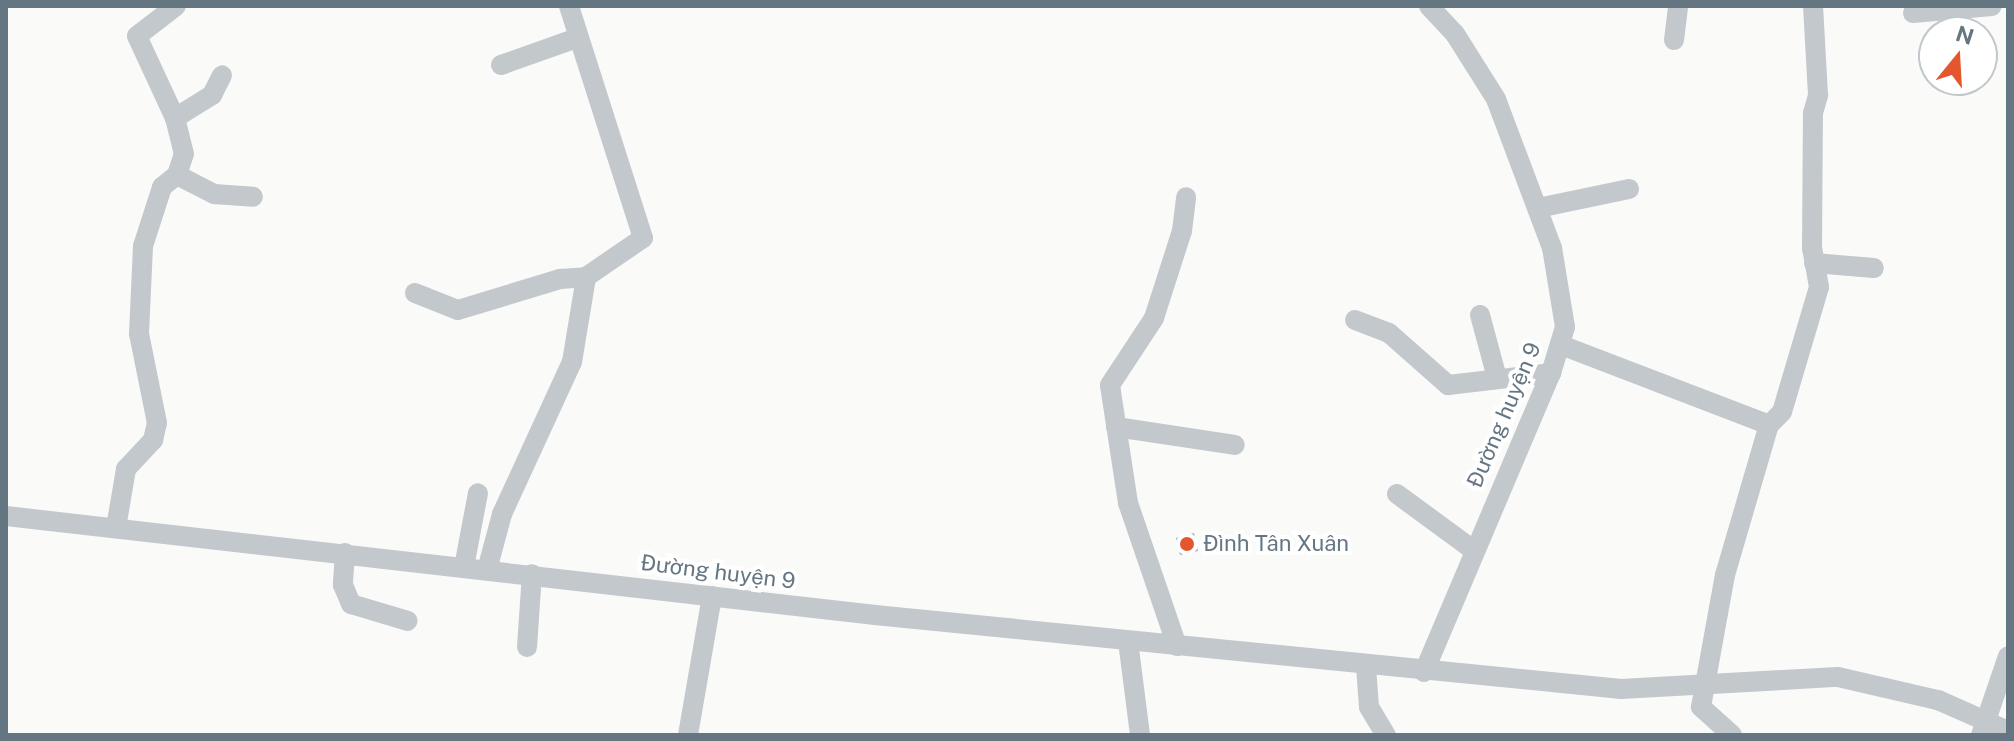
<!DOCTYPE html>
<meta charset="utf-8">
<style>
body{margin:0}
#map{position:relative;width:2014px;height:741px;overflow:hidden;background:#fafaf8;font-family:"Public Sans",sans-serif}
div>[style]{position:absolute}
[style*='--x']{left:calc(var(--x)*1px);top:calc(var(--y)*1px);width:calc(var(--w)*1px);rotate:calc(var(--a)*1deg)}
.building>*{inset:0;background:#aab3b9}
.minor>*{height:20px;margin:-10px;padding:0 10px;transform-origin:10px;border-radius:10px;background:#c3c8cc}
.dots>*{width:22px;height:22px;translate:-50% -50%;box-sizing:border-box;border:4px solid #fff;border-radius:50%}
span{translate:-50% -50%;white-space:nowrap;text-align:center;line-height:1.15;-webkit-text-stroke:8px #fff;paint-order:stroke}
.street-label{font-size:22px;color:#657683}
.poi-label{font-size:22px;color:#657683}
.left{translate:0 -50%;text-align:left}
.frame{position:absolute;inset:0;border:8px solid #657683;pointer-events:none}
.north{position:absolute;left:1918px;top:16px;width:80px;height:80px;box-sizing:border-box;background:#fff;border:2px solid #c1c8cd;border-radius:50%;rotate:18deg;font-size:22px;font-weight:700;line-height:32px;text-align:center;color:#657683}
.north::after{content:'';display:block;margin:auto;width:28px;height:36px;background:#e4572e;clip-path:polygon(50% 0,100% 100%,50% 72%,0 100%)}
</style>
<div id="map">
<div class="building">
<i style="clip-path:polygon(1194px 533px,1198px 551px,1180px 555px,1176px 538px)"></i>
</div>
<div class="minor">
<i style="--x:1913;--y:13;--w:79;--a:-5.1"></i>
<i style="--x:1674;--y:40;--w:34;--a:-83"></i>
<i style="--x:501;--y:65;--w:81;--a:-19.6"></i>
<i style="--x:175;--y:118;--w:44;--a:-31.9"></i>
<i style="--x:212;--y:95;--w:22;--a:-63"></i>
<i style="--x:177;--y:175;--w:42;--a:27.2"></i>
<i style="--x:214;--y:194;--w:39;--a:4"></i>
<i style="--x:1538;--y:208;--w:93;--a:-11.8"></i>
<i style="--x:1814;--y:263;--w:60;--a:4.8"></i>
<i style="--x:415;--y:293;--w:46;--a:21.6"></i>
<i style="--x:458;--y:310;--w:107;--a:-16.9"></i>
<i style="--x:560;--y:279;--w:26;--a:-4"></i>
<i style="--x:1480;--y:315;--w:65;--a:74.9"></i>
<i style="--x:1355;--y:320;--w:36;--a:21"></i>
<i style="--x:1389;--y:333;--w:79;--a:41.4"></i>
<i style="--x:1448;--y:385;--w:104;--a:-6.6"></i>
<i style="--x:1561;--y:345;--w:223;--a:21"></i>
<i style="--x:1769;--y:425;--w:18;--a:-45"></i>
<i style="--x:1782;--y:412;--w:130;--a:-73.5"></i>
<i style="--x:1819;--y:287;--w:39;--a:-100"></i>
<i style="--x:1812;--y:249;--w:136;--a:-89.6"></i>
<i style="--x:1813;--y:113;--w:19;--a:-74"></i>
<i style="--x:1818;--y:95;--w:89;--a:-93.2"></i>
<i style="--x:1116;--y:427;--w:120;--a:8.6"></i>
<i style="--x:1397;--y:494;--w:93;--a:36.3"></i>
<i style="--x:6;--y:516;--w:875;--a:6.5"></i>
<i style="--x:875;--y:615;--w:750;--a:5.66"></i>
<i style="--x:1621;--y:689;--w:217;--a:-3.2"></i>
<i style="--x:1838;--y:677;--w:103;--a:13"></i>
<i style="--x:1938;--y:700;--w:77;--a:23.9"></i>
<i style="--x:116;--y:528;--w:60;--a:-80.4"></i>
<i style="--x:126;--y:469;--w:40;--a:-47"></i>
<i style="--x:153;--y:440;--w:17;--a:-77"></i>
<i style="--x:157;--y:423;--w:91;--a:-101.4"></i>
<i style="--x:139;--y:334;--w:88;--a:-87.4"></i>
<i style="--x:143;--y:246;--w:62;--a:-72.1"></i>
<i style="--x:162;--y:187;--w:19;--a:-39"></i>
<i style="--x:177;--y:175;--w:22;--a:-72"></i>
<i style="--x:184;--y:154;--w:37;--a:-104"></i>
<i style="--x:175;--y:118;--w:90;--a:-114.9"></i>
<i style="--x:137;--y:36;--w:49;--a:-37.6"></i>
<i style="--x:345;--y:553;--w:32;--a:94"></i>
<i style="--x:343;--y:585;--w:21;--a:67"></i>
<i style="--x:351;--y:604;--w:59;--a:16.6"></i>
<i style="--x:464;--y:567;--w:75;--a:-79.3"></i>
<i style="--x:487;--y:570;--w:58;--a:-75"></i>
<i style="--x:502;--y:514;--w:167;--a:-65.3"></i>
<i style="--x:572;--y:362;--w:86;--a:-80.6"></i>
<i style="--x:586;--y:277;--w:69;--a:-34.4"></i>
<i style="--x:643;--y:238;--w:244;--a:-107.7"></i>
<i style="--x:1128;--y:641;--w:95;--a:82.7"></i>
<i style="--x:1177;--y:646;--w:151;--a:-108.9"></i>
<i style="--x:1128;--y:503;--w:119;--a:-98.7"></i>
<i style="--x:1110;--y:385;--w:80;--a:-56.7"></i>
<i style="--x:1154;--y:318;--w:91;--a:-72.2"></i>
<i style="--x:1182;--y:231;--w:34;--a:-83"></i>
<i style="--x:527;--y:647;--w:73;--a:-86.1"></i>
<i style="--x:1366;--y:666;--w:41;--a:85.8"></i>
<i style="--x:1369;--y:707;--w:33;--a:59"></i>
<i style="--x:1424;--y:672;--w:325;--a:-67"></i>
<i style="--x:1551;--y:373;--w:48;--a:-73.1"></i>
<i style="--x:1565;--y:327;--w:80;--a:-99.3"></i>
<i style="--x:1552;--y:248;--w:159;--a:-110.6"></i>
<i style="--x:1496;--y:99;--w:77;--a:-122.2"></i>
<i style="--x:1455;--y:34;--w:38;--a:-133"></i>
<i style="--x:688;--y:735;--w:141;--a:-80.2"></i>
<i style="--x:1732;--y:735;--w:42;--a:-137.9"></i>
<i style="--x:1701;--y:707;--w:134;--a:-79.7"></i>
<i style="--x:1725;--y:575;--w:156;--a:-73.7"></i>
<i style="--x:1981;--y:735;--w:83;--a:-71.1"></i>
</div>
<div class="dots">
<i style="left:1187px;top:544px;background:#e4572e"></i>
</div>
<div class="street-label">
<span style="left:1504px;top:415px;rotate:-67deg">Đường huyện 9</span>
<span style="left:718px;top:572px;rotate:7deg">Đường huyện 9</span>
</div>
<div class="poi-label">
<span class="left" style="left:1203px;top:544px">Đình Tân Xuân</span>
</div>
<div class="frame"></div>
<div class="north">N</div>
</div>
